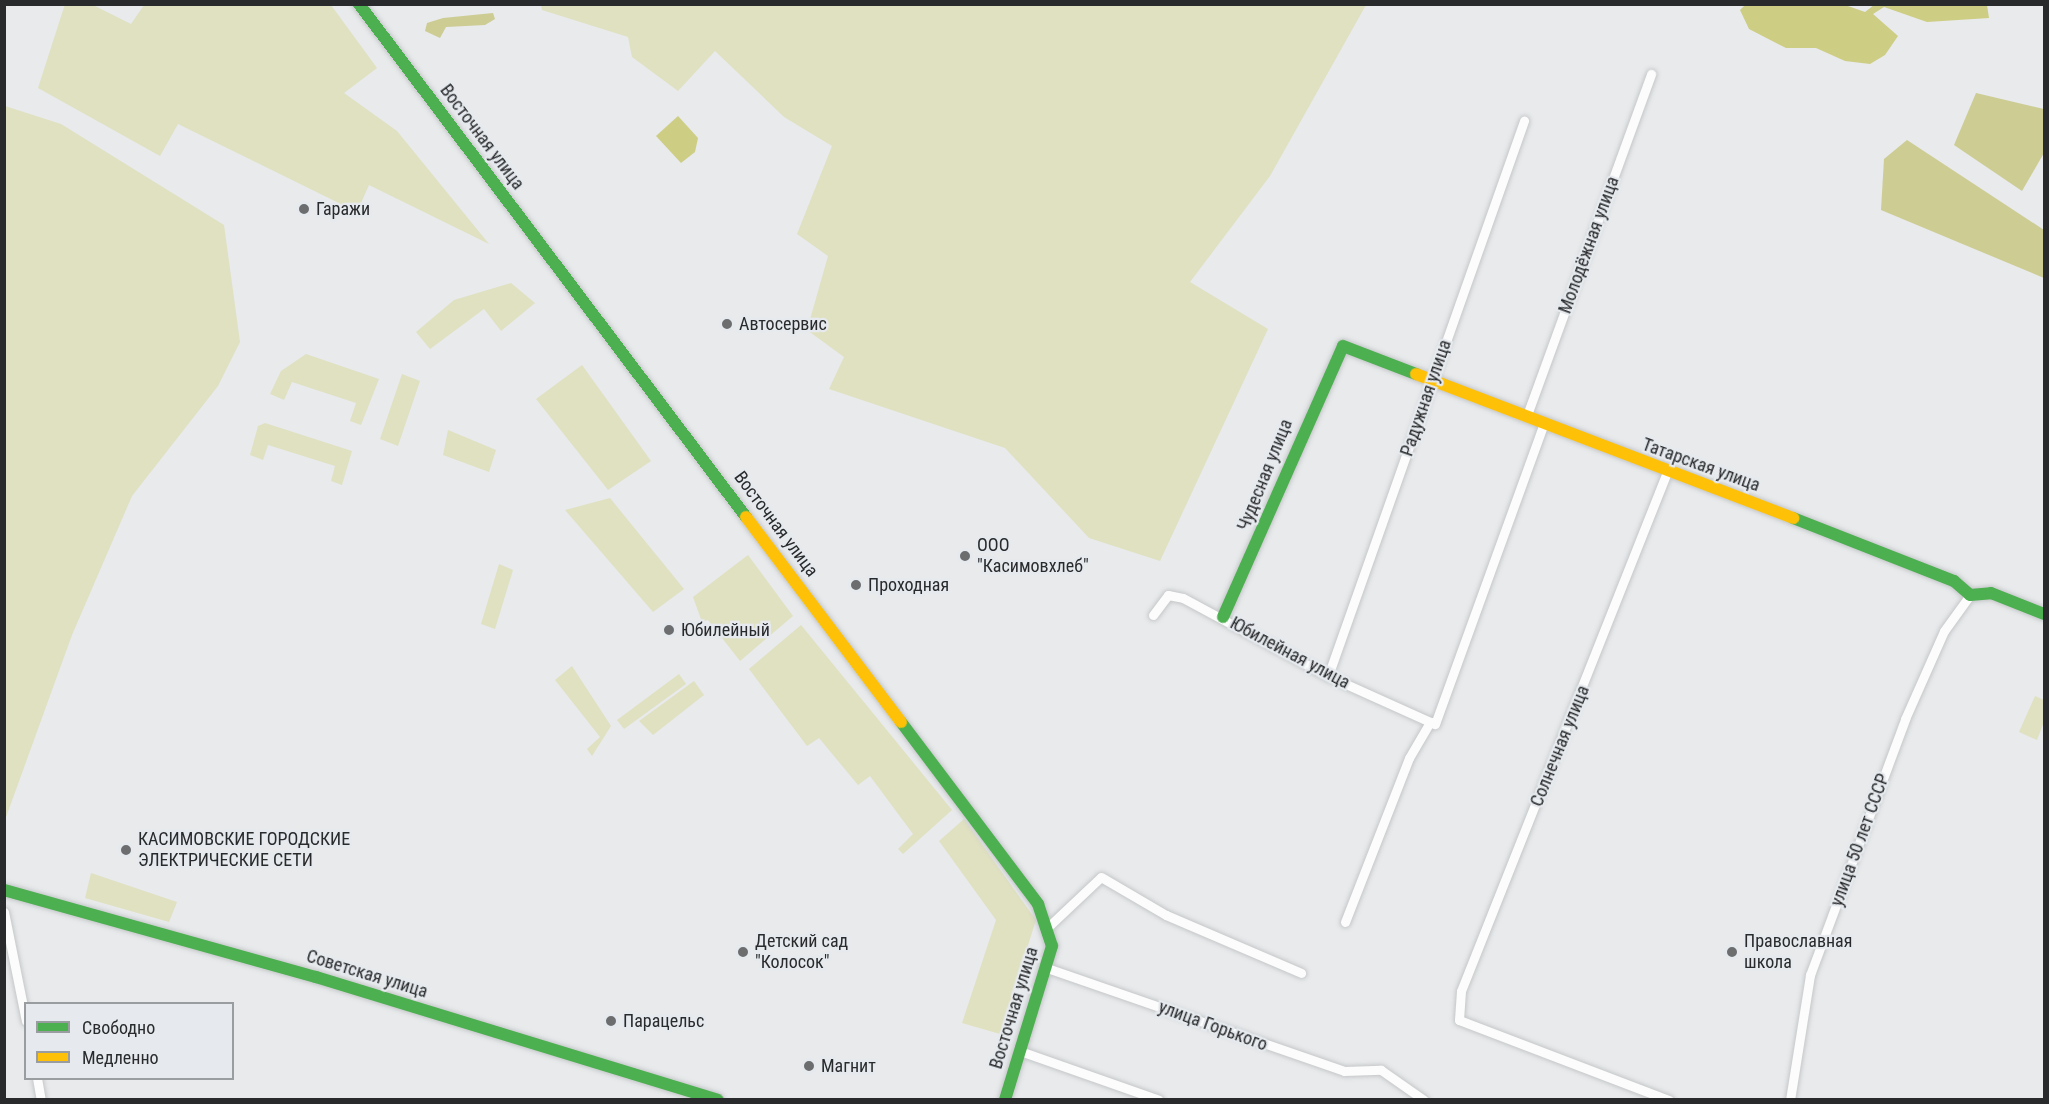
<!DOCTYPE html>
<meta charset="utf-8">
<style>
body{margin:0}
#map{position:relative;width:2049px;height:1104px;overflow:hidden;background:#e8eaec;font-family:"Roboto Condensed",sans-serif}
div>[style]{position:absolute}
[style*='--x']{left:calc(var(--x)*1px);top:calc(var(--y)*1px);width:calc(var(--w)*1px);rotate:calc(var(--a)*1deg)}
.green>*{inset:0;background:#e0e1c1}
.forest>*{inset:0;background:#cccc93}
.water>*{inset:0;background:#cdcd84}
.roads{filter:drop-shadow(0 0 2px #c5c7c8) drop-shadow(0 0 2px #c5c7c8)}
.street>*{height:9px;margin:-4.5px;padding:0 4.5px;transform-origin:4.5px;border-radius:4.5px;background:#fcfcfc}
.fast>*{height:12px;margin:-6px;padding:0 6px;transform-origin:6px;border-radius:6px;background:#4caf50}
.slow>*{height:12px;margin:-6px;padding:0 6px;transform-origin:6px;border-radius:6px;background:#ffc107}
.dots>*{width:16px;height:16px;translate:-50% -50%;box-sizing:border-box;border:3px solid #e6eaee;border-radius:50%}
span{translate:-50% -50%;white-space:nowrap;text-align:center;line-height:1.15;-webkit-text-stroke:4.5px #e6eaee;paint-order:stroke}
.street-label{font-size:18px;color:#292a2c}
.poi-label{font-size:18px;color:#292a2c}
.left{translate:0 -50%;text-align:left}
.frame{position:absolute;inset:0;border:6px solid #292a2c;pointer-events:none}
.legend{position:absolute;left:24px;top:1002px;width:210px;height:78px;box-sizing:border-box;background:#e6eaee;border:2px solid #9a9da0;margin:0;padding:8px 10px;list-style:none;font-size:18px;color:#292a2c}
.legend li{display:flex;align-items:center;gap:12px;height:30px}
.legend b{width:30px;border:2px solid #9a9da0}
</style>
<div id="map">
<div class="green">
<i style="clip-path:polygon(65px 4px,93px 5px,131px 24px,144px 5px,331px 5px,377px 68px,344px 93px,397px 131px,489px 244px,369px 185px,357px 212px,178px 124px,160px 156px,38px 88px)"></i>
<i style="clip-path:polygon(541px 5px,1366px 5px,1270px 176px,1190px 282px,1268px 329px,1160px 561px,1089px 538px,1005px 448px,829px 389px,844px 357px,807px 330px,828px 256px,797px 234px,832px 146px,784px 117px,715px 51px,678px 91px,632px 57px,628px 37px,542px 10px)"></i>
<i style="clip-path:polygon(5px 106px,61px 124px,224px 225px,240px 342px,218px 386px,132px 496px,72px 635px,5px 820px)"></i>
<i style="clip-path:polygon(511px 283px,535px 303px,501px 331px,484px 309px,430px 349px,416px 332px,454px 300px)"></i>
<i style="clip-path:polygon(306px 354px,379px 379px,361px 425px,350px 421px,356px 403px,292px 382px,284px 400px,270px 394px,281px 371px)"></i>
<i style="clip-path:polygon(582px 365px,651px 461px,608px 490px,536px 399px)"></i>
<i style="clip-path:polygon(402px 374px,420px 381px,398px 446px,380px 439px)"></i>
<i style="clip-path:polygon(265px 423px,352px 451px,342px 485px,331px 481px,335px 466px,268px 445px,263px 460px,250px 455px,258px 426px)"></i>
<i style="clip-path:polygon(448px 430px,496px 450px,489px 472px,443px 455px)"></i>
<i style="clip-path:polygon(610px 498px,684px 589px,653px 612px,565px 510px)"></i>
<i style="clip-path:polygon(748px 555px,793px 616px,740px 661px,708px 620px,702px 622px,693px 597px)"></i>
<i style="clip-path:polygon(499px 564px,513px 570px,495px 629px,481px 624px)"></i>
<i style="clip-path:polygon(801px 625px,952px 810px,903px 854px,898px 849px,913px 834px,870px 776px,858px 785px,819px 738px,807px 746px,749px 669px)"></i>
<i style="clip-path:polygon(572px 666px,611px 726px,592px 756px,587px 749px,600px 737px,555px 680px)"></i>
<i style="clip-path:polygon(679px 674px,686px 684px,624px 729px,617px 720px)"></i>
<i style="clip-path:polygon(694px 681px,704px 695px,653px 735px,639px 721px)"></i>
<i style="clip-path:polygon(2035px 696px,2044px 700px,2044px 722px,2037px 740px,2019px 732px)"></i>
<i style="clip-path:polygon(964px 819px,1036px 920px,1000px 1034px,962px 1023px,996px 920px,939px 841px)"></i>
<i style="clip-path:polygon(91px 873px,177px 902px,169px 922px,85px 898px)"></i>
</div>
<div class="forest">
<i style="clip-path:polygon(493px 13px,495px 19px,485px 25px,446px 27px,440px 38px,425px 31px,427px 23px,443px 18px)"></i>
<i style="clip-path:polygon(1976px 93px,2044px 109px,2044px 153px,2022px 191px,1954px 145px)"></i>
<i style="clip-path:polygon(1907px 140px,2044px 230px,2044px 278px,1881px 210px,1884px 159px)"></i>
</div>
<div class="water">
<i style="clip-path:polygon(1746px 4px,1845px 5px,1865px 12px,1874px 5px,1987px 5px,1989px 18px,1927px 22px,1884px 7px,1873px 14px,1898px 36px,1885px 55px,1870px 64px,1845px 61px,1816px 48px,1786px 48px,1749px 29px,1740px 10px)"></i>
<i style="clip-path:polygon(678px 116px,698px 138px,695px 152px,681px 163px,656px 136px)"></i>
</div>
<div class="roads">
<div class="street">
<i style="--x:1527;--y:415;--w:363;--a:-70"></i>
<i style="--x:1667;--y:472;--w:558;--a:111.65"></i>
<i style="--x:1461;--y:991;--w:29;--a:94"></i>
<i style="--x:1459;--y:1020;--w:225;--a:20.9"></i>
<i style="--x:1153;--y:615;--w:25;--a:-53"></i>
<i style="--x:1168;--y:595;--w:15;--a:11"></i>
<i style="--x:1183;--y:598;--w:165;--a:28.3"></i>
<i style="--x:1328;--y:676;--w:117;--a:24.2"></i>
<i style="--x:1435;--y:724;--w:317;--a:-70.1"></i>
<i style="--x:1328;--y:676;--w:589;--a:-70.55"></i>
<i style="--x:4;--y:912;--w:111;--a:78.6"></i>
<i style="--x:1345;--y:922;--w:176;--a:-68.7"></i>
<i style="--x:1409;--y:758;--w:42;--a:-59.7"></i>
<i style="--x:1049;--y:926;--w:71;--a:-43.3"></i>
<i style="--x:1101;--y:877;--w:75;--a:30.3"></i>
<i style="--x:1166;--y:915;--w:147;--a:23.2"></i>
<i style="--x:1047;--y:968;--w:314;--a:19.1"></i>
<i style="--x:1344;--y:1071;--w:37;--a:-2"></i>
<i style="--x:1381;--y:1070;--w:52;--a:34.9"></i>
<i style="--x:1020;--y:1051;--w:147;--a:19.4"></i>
<i style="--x:37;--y:1078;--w:22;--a:80"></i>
<i style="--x:1790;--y:1100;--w:127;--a:-80.9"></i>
<i style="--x:1810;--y:975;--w:273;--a:-69.6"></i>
<i style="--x:1905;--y:719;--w:96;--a:-66.1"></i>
<i style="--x:1944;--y:631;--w:44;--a:-54.2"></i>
</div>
<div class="fast">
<i style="--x:359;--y:4;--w:643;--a:52.97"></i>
<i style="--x:1793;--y:518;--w:173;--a:21.4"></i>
<i style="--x:1954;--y:581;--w:21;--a:41"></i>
<i style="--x:1970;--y:595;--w:21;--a:-5"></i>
<i style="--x:1991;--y:593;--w:57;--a:21.6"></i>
<i style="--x:1223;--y:617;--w:296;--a:-66.1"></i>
<i style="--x:1343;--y:346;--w:78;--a:21"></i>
<i style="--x:901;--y:722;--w:228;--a:53"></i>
<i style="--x:1038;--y:904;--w:44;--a:71.6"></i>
<i style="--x:1052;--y:946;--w:161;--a:107"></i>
<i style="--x:4;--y:890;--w:324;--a:15.6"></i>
<i style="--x:316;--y:977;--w:420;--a:17"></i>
</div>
<div class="slow">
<i style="--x:1416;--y:374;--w:404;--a:20.9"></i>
<i style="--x:746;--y:517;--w:257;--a:52.9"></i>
</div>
</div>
<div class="dots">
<i style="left:304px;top:209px;background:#6c6d6f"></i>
<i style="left:727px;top:324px;background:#6c6d6f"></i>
<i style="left:965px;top:556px;background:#6c6d6f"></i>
<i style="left:856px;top:585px;background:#6c6d6f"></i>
<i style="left:669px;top:630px;background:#6c6d6f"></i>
<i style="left:126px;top:850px;background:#6c6d6f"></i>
<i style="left:743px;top:952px;background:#6c6d6f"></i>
<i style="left:1732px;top:952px;background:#6c6d6f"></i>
<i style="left:611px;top:1021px;background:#6c6d6f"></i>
<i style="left:809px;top:1066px;background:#6c6d6f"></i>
</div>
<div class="street-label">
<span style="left:482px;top:137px;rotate:53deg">Восточная улица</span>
<span style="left:1589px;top:245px;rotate:-70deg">Молодёжная улица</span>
<span style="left:1426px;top:398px;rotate:-71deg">Радужная улица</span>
<span style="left:1701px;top:465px;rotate:20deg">Татарская улица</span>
<span style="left:1265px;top:475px;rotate:-68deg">Чудесная улица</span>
<span style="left:776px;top:524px;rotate:53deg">Восточная улица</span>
<span style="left:1290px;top:653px;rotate:28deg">Юбилейная улица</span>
<span style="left:1560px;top:746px;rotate:-68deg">Солнечная улица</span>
<span style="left:1860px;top:840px;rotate:-70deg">улица 50 лет СССР</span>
<span style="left:367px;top:974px;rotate:17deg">Советская улица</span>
<span style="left:1014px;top:1008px;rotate:-73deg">Восточная улица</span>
<span style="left:1213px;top:1026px;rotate:20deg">улица Горького</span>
</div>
<div class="poi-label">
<span class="left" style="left:316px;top:209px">Гаражи</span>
<span class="left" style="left:739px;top:324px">Автосервис</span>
<span class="left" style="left:977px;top:556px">ООО<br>"Касимовхлеб"</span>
<span class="left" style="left:868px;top:585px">Проходная</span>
<span class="left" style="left:681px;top:630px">Юбилейный</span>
<span class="left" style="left:138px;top:850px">КАСИМОВСКИЕ ГОРОДСКИЕ<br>ЭЛЕКТРИЧЕСКИЕ СЕТИ</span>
<span class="left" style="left:755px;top:952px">Детский сад<br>"Колосок"</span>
<span class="left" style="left:1744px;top:952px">Православная<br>школа</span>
<span class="left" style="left:623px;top:1021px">Парацельс</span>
<span class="left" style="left:821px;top:1066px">Магнит</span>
</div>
<div class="frame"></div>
<ul class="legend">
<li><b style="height:8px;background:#4caf50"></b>Свободно</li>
<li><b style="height:8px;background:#ffc107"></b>Медленно</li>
</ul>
</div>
